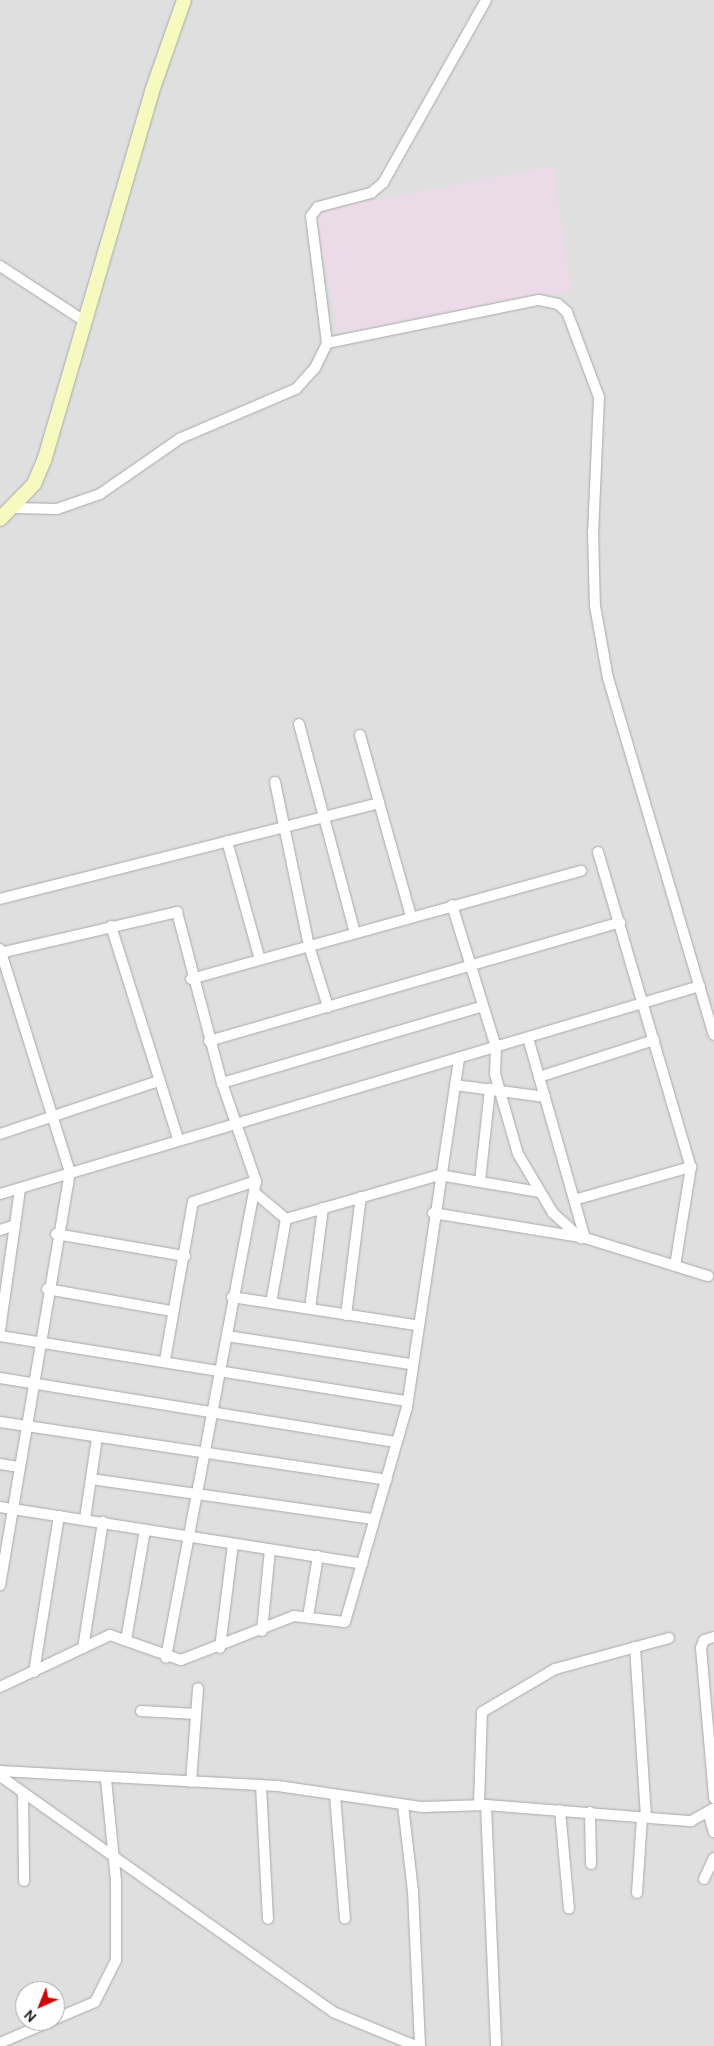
<!DOCTYPE html>
<style>
body{margin:0}
#map{position:relative;width:714px;height:2046px;overflow:hidden;background:#f2efe9;font-family:"DM Sans",sans-serif}
div>[style]{position:absolute}
.residential>*{inset:0;background:#e0dfdf}
.industrial>*{inset:0;background:#ebdbe8}
.roads{filter:drop-shadow(0 0 1px #a9a9a9) drop-shadow(0 0 1px #a9a9a9)}
.street>*{height:10px;margin:-5px;padding:0 5px;transform-origin:5px;border-radius:5px;background:#fff}
.secondary>*{height:14px;margin:-7px;padding:0 7px;transform-origin:7px;border-radius:7px;background:#f7fabf}
span{translate:-50% -50%;white-space:nowrap;text-align:center;line-height:1.15;-webkit-text-stroke:4px #fff;paint-order:stroke}
.north{position:absolute;left:15px;top:1981px;width:50px;height:50px;box-sizing:border-box;background:#fff;border:1px solid #a7a7a7;border-radius:50%;rotate:224deg;font-size:14px;font-weight:700;line-height:20px;text-align:center;color:#222}
.north::after{content:'';display:block;margin:auto;width:18px;height:22px;background:#d40000;clip-path:polygon(50% 0,100% 100%,50% 72%,0 100%)}
</style>
<div id="map">
<div class="residential">
<i style="clip-path:polygon(evenodd,0 0,714px 0,714px 2046px,0 2046px,0 0,25px 1991px,55px 1991px,55px 2021px,25px 2021px,25px 1991px)"></i>
</div>
<div class="industrial">
<i style="clip-path:polygon(553px 166px,571px 291px,339px 335px,314px 212px)"></i>
</div>
<div class="roads">
<div class="street">
<i style="left:0;top:266px;width:103px;rotate:33.1deg"></i>
<i style="left:327px;top:343px;width:216px;rotate:-11.5deg"></i>
<i style="left:539px;top:300px;width:19px;rotate:12deg"></i>
<i style="left:558px;top:304px;width:12px;rotate:42deg"></i>
<i style="left:567px;top:312px;width:91px;rotate:69.4deg"></i>
<i style="left:599px;top:397px;width:135px;rotate:92.5deg"></i>
<i style="left:593px;top:532px;width:74px;rotate:88.5deg"></i>
<i style="left:595px;top:606px;width:73px;rotate:79.8deg"></i>
<i style="left:608px;top:678px;width:372px;rotate:73.5deg"></i>
<i style="left:15px;top:508px;width:42px;rotate:1.4deg"></i>
<i style="left:57px;top:509px;width:46px;rotate:-19.2deg"></i>
<i style="left:100px;top:494px;width:98px;rotate:-34.7deg"></i>
<i style="left:181px;top:438px;width:125px;rotate:-23.1deg"></i>
<i style="left:296px;top:389px;width:28px;rotate:-48deg"></i>
<i style="left:315px;top:368px;width:28px;rotate:-64deg"></i>
<i style="left:327px;top:343px;width:128px;rotate:-97.2deg"></i>
<i style="left:311px;top:216px;width:11px;rotate:-52deg"></i>
<i style="left:318px;top:207px;width:55px;rotate:-14.8deg"></i>
<i style="left:371px;top:193px;width:16px;rotate:-40deg"></i>
<i style="left:383px;top:183px;width:210px;rotate:-60.6deg"></i>
<i style="left:299px;top:724px;width:216px;rotate:75deg"></i>
<i style="left:360px;top:735px;width:189px;rotate:74.3deg"></i>
<i style="left:275px;top:782px;width:167px;rotate:78.3deg"></i>
<i style="left:309px;top:946px;width:64px;rotate:72.7deg"></i>
<i style="left:227px;top:841px;width:123px;rotate:74.5deg"></i>
<i style="left:598px;top:852px;width:328px;rotate:73.6deg"></i>
<i style="left:691px;top:1167px;width:100px;rotate:99.2deg"></i>
<i style="left:0;top:899px;width:391px;rotate:-14.2deg"></i>
<i style="left:452px;top:905px;width:149px;rotate:72.8deg"></i>
<i style="left:496px;top:1047px;width:27px;rotate:92deg"></i>
<i style="left:495px;top:1074px;width:83px;rotate:74deg"></i>
<i style="left:518px;top:1154px;width:69px;rotate:59.3deg"></i>
<i style="left:553px;top:1213px;width:38px;rotate:42deg"></i>
<i style="left:111px;top:926px;width:223px;rotate:72.5deg"></i>
<i style="left:0;top:949px;width:234px;rotate:72.6deg"></i>
<i style="left:70px;top:1172px;width:419px;rotate:99.6deg"></i>
<i style="left:0;top:953px;width:182px;rotate:-13deg"></i>
<i style="left:177px;top:912px;width:177px;rotate:75.3deg"></i>
<i style="left:222px;top:1083px;width:104px;rotate:70.9deg"></i>
<i style="left:256px;top:1181px;width:485px;rotate:100.7deg"></i>
<i style="left:191px;top:979px;width:405px;rotate:-15.5deg"></i>
<i style="left:528px;top:1038px;width:208px;rotate:74.1deg"></i>
<i style="left:209px;top:1041px;width:428px;rotate:-16.1deg"></i>
<i style="left:539px;top:1077px;width:121px;rotate:-17.8deg"></i>
<i style="left:222px;top:1083px;width:272px;rotate:-16.4deg"></i>
<i style="left:455px;top:1085px;width:91px;rotate:7.6deg"></i>
<i style="left:0;top:1134px;width:167px;rotate:-18.5deg"></i>
<i style="left:480px;top:1181px;width:93px;rotate:-83.8deg"></i>
<i style="left:254px;top:1192px;width:42px;rotate:40.2deg"></i>
<i style="left:286px;top:1219px;width:159px;rotate:-16deg"></i>
<i style="left:439px;top:1175px;width:102px;rotate:9.6deg"></i>
<i style="left:0;top:1194px;width:730px;rotate:-16.55deg"></i>
<i style="left:574px;top:1200px;width:122px;rotate:-15.8deg"></i>
<i style="left:433px;top:1213px;width:154px;rotate:9.3deg"></i>
<i style="left:585px;top:1238px;width:129px;rotate:17.2deg"></i>
<i style="left:0;top:1230px;width:16px;rotate:-18deg"></i>
<i style="left:56px;top:1234px;width:131px;rotate:9.7deg"></i>
<i style="left:47px;top:1289px;width:127px;rotate:10deg"></i>
<i style="left:232px;top:1297px;width:186px;rotate:8.7deg"></i>
<i style="left:271px;top:1303px;width:85px;rotate:-79.9deg"></i>
<i style="left:310px;top:1309px;width:102px;rotate:-82.7deg"></i>
<i style="left:346px;top:1315px;width:119px;rotate:-82.8deg"></i>
<i style="left:0;top:1330px;width:142px;rotate:-81.9deg"></i>
<i style="left:0;top:1336px;width:410px;rotate:9.1deg"></i>
<i style="left:227px;top:1336px;width:185px;rotate:8.7deg"></i>
<i style="left:165px;top:1360px;width:160px;rotate:-80deg"></i>
<i style="left:193px;top:1202px;width:66px;rotate:-18.4deg"></i>
<i style="left:0;top:1378px;width:402px;rotate:9.2deg"></i>
<i style="left:0;top:1422px;width:391px;rotate:8.5deg"></i>
<i style="left:0;top:1464px;width:20px;rotate:9deg"></i>
<i style="left:91px;top:1479px;width:285px;rotate:8.1deg"></i>
<i style="left:0;top:1507px;width:367px;rotate:8.9deg"></i>
<i style="left:85px;top:1519px;width:82px;rotate:-81.6deg"></i>
<i style="left:308px;top:1617px;width:62px;rotate:-80.7deg"></i>
<i style="left:262px;top:1631px;width:82px;rotate:-84.4deg"></i>
<i style="left:714px;top:1637px;width:10px;rotate:163deg"></i>
<i style="left:704px;top:1640px;width:9px;rotate:111deg"></i>
<i style="left:701px;top:1648px;width:151px;rotate:85deg"></i>
<i style="left:126px;top:1640px;width:112px;rotate:-80.2deg"></i>
<i style="left:635px;top:1647px;width:170px;rotate:86.3deg"></i>
<i style="left:83px;top:1648px;width:128px;rotate:-81deg"></i>
<i style="left:220px;top:1648px;width:105px;rotate:-82.9deg"></i>
<i style="left:34px;top:1672px;width:158px;rotate:-80.9deg"></i>
<i style="left:0;top:1687px;width:122px;rotate:-25.3deg"></i>
<i style="left:110px;top:1635px;width:75px;rotate:19.4deg"></i>
<i style="left:181px;top:1660px;width:121px;rotate:-21.3deg"></i>
<i style="left:294px;top:1616px;width:51px;rotate:6.7deg"></i>
<i style="left:345px;top:1622px;width:224px;rotate:-73.9deg"></i>
<i style="left:407px;top:1407px;width:352px;rotate:-81.5deg"></i>
<i style="left:141px;top:1711px;width:55px;rotate:3.1deg"></i>
<i style="left:0;top:1771px;width:278px;rotate:3.1deg"></i>
<i style="left:278px;top:1786px;width:146px;rotate:8.3deg"></i>
<i style="left:422px;top:1807px;width:64px;rotate:-1.8deg"></i>
<i style="left:486px;top:1805px;width:206px;rotate:4.5deg"></i>
<i style="left:691px;top:1821px;width:26px;rotate:-29deg"></i>
<i style="left:0;top:1776px;width:408px;rotate:35.3deg"></i>
<i style="left:333px;top:2012px;width:90px;rotate:22.3deg"></i>
<i style="left:191px;top:1782px;width:94px;rotate:-85.7deg"></i>
<i style="left:261px;top:1786px;width:133px;rotate:87deg"></i>
<i style="left:23px;top:1793px;width:88px;rotate:89.3deg"></i>
<i style="left:335px;top:1795px;width:124px;rotate:85.4deg"></i>
<i style="left:403px;top:1805px;width:87px;rotate:83.4deg"></i>
<i style="left:413px;top:1891px;width:155px;rotate:87.4deg"></i>
<i style="left:479px;top:1805px;width:93px;rotate:-88.2deg"></i>
<i style="left:482px;top:1712px;width:85px;rotate:-30.5deg"></i>
<i style="left:555px;top:1669px;width:118px;rotate:-15.2deg"></i>
<i style="left:486px;top:1805px;width:241px;rotate:87.6deg"></i>
<i style="left:560px;top:1810px;width:99px;rotate:84.8deg"></i>
<i style="left:590px;top:1812px;width:52px;rotate:88.9deg"></i>
<i style="left:709px;top:1815px;width:18px;rotate:74deg"></i>
<i style="left:704px;top:1879px;width:23px;rotate:-65deg"></i>
<i style="left:637px;top:1893px;width:76px;rotate:-86.2deg"></i>
<i style="left:55px;top:2019px;width:43px;rotate:-23deg"></i>
<i style="left:95px;top:2002px;width:47px;rotate:-63.4deg"></i>
<i style="left:116px;top:1960px;width:79px;rotate:-90deg"></i>
<i style="left:116px;top:1881px;width:102px;rotate:-95.6deg"></i>
<i style="left:0;top:2043px;width:56px;rotate:-23.3deg"></i>
</div>
<div class="secondary">
<i style="left:0;top:519px;width:49px;rotate:-45.8deg"></i>
<i style="left:34px;top:484px;width:25px;rotate:-67deg"></i>
<i style="left:44px;top:461px;width:385px;rotate:-73.7deg"></i>
<i style="left:152px;top:91px;width:96px;rotate:-70.6deg"></i>
</div>
</div>
<div class="north">N</div>
</div>
